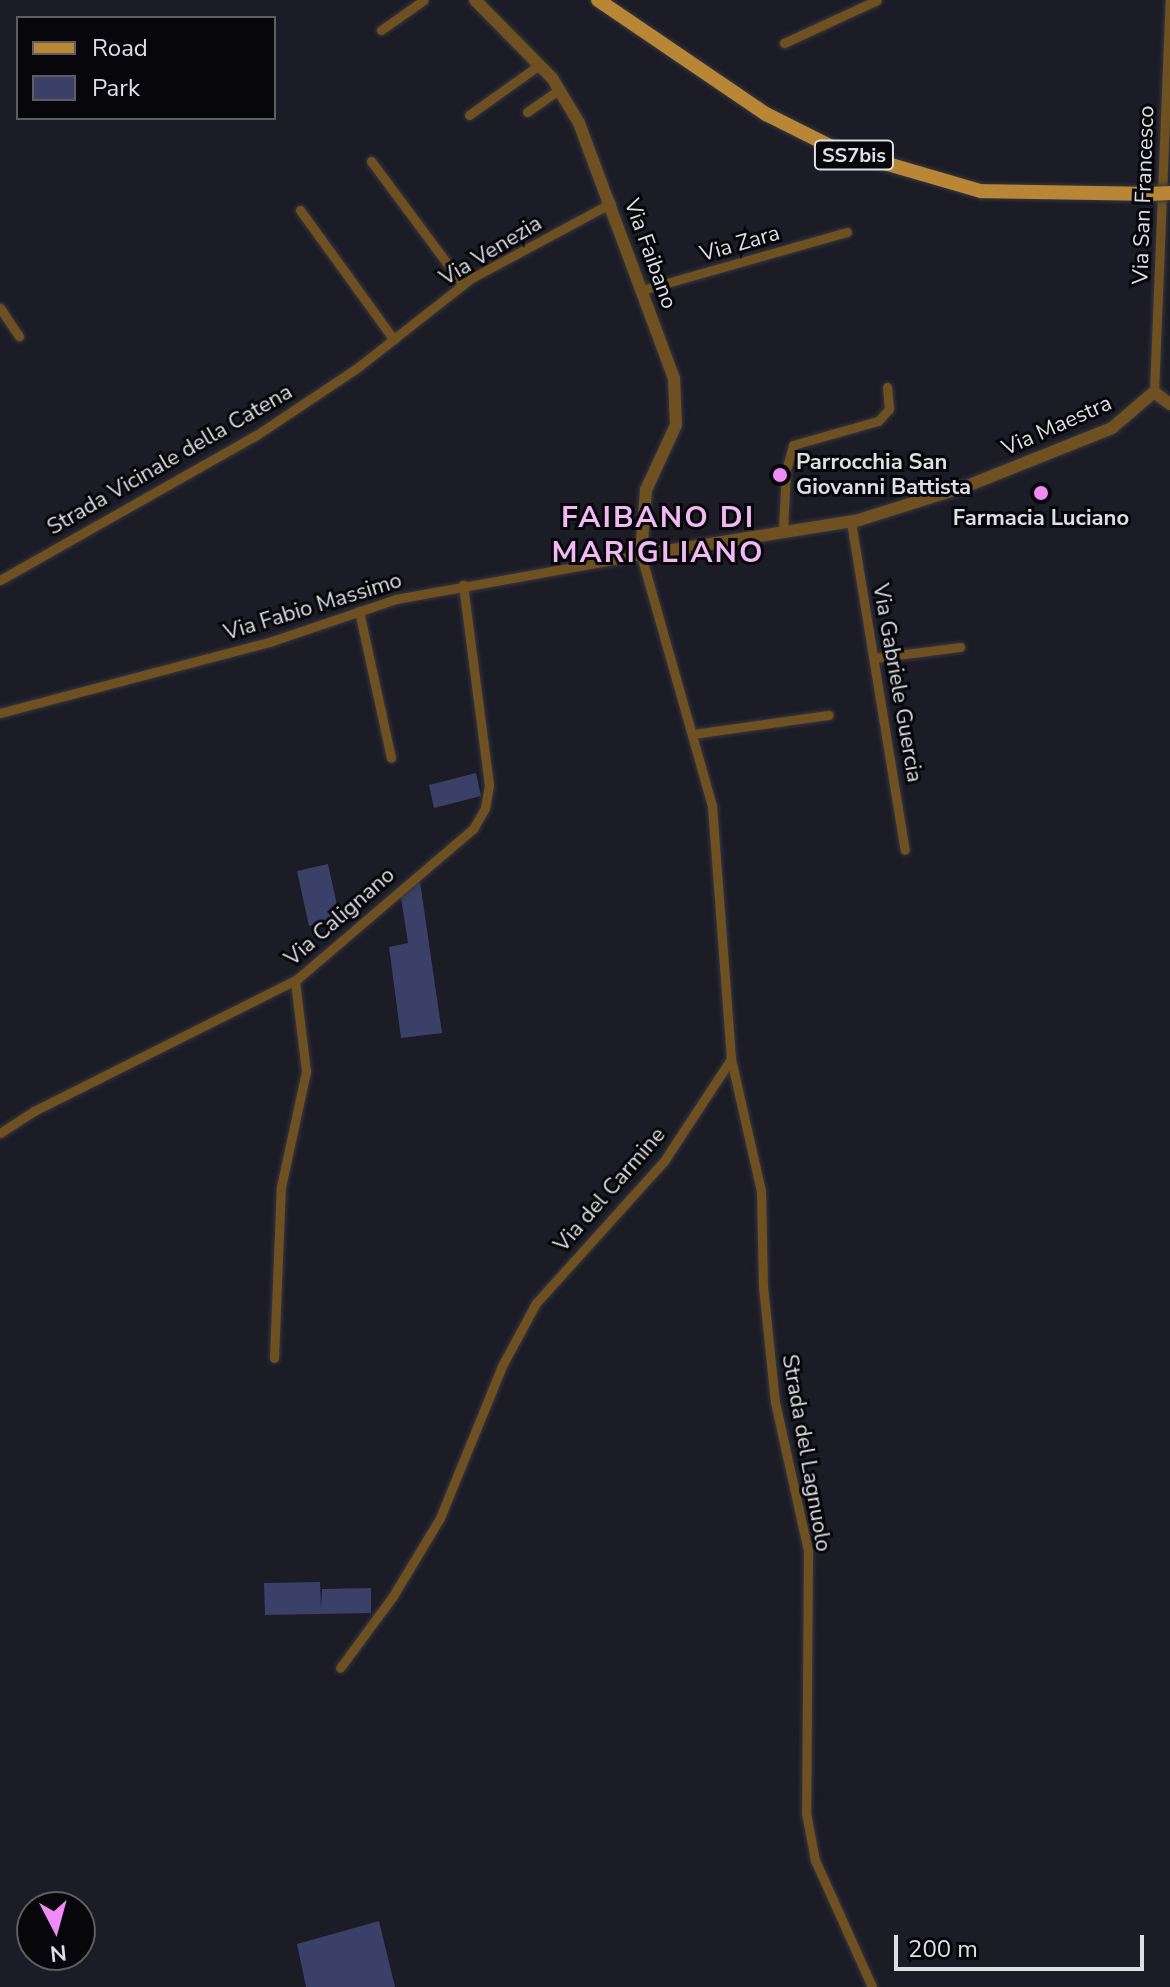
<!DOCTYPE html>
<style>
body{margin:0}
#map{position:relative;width:1170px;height:1987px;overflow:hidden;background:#1b1c25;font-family:"Nunito Sans",sans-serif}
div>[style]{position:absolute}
.green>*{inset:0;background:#3a4068}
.roads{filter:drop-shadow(0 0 2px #363740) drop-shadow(0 0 2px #363740)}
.minor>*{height:9px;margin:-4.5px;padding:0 4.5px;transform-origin:4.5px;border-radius:4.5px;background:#6f5121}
.tertiary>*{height:12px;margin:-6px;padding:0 6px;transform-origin:6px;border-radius:6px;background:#6f5121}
.primary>*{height:14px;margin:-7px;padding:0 7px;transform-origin:7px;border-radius:7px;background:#b98636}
.bridges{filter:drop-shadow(0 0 2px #363740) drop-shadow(0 0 2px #363740)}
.primary-bridge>*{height:14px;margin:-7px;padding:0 7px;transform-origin:7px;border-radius:7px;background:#b98636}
.dots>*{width:22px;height:22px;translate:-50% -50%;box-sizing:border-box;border:4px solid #07070b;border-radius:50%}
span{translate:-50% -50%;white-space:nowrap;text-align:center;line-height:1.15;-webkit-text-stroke:6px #07070b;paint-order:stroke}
.shield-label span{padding:2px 6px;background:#07070b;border:2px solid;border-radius:6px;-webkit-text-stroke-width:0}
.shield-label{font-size:20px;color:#dedfe5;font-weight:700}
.street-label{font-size:22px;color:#dedfe5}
.poi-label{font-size:22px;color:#dedfe5;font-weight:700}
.left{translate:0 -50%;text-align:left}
.district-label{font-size:30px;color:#f1b9f4;font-weight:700;letter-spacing:2px}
.legend{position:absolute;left:16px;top:16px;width:260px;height:104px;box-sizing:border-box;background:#07070b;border:2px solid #5d5d62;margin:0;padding:10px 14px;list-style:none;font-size:24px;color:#dedfe5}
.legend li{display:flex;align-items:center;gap:16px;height:40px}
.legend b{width:40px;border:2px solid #5d5d62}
.north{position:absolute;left:16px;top:1891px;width:80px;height:80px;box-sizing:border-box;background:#07070b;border:2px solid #5d5d62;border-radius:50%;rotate:174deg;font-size:22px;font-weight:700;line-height:32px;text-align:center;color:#dedfe5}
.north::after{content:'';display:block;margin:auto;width:28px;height:36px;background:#f08bf6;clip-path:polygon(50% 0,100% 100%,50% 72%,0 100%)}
.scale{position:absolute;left:894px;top:1935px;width:250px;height:36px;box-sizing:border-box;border:4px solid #dedfe5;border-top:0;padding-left:10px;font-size:24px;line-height:28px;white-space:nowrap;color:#dedfe5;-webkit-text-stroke:6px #07070b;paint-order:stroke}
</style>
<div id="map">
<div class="green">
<i style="clip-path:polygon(476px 773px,481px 796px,434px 808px,429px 785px)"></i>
<i style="clip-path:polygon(328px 864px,340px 919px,309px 926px,297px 871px)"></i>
<i style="clip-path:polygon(419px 875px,442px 1033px,401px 1038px,389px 947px,408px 943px,400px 891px)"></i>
<i style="clip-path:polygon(320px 1582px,321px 1609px,322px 1589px,371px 1588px,371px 1613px,265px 1615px,264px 1583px)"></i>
<i style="clip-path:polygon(379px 1921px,395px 1987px,306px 1987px,297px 1944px)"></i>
</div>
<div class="roads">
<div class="minor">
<i style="left:381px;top:30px;width:52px;rotate:-34.9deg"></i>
<i style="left:784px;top:43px;width:102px;rotate:-24.8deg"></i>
<i style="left:527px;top:112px;width:39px;rotate:-35deg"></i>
<i style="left:469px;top:115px;width:86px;rotate:-35.5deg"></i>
<i style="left:371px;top:161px;width:154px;rotate:53.4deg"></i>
<i style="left:300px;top:210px;width:160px;rotate:54.1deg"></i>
<i style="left:642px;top:290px;width:213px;rotate:-15.8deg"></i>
<i style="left:0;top:308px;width:34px;rotate:56deg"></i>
<i style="left:1154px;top:392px;width:392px;rotate:-87.7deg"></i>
<i style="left:851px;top:522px;width:332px;rotate:80.7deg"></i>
<i style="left:783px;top:530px;width:60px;rotate:-87.1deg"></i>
<i style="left:786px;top:470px;width:26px;rotate:-74deg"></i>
<i style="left:793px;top:445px;width:88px;rotate:-15.8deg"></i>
<i style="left:878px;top:421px;width:16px;rotate:-47deg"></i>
<i style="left:889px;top:409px;width:22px;rotate:-95deg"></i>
<i style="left:0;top:580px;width:293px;rotate:-29.5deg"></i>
<i style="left:255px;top:436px;width:123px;rotate:-33.7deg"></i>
<i style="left:357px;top:368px;width:144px;rotate:-38.2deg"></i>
<i style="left:470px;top:279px;width:160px;rotate:-28.3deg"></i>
<i style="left:359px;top:611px;width:150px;rotate:77.7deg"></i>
<i style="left:875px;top:658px;width:86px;rotate:-7.4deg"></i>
<i style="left:0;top:713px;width:281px;rotate:-14.8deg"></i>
<i style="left:272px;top:641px;width:131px;rotate:-18.7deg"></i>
<i style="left:396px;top:599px;width:249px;rotate:-10.2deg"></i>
<i style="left:641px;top:555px;width:261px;rotate:74.2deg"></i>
<i style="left:712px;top:806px;width:254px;rotate:85.7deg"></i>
<i style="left:731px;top:1059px;width:122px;rotate:123.3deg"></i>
<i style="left:664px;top:1161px;width:191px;rotate:132deg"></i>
<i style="left:536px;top:1303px;width:72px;rotate:118.4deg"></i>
<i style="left:502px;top:1366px;width:164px;rotate:112.2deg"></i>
<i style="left:440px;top:1518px;width:91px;rotate:121.1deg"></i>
<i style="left:393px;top:1596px;width:89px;rotate:126.4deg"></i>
<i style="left:693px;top:734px;width:137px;rotate:-8deg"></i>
<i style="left:731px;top:1059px;width:135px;rotate:77.2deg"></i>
<i style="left:761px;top:1191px;width:95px;rotate:88.8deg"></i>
<i style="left:763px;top:1286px;width:117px;rotate:84.1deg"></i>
<i style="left:775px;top:1402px;width:153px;rotate:77.5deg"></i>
<i style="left:808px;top:1551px;width:262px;rotate:90.4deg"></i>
<i style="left:806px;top:1813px;width:48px;rotate:79.2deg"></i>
<i style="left:815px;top:1860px;width:139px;rotate:65.8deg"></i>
<i style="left:0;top:1133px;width:40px;rotate:-32.9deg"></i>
<i style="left:34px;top:1111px;width:293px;rotate:-26.6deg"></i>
<i style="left:296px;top:980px;width:233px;rotate:-40.5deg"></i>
<i style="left:473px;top:829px;width:24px;rotate:-60deg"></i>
<i style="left:485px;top:808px;width:23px;rotate:-80deg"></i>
<i style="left:489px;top:785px;width:202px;rotate:-97.4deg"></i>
<i style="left:274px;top:1358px;width:171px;rotate:-87.7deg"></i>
<i style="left:281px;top:1187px;width:119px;rotate:-77.8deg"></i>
<i style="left:306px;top:1071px;width:91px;rotate:-97deg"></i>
</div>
<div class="tertiary">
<i style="left:475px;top:0;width:110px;rotate:45.4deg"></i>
<i style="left:552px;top:78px;width:52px;rotate:59deg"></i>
<i style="left:579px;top:123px;width:273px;rotate:69.6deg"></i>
<i style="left:674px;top:379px;width:46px;rotate:87.5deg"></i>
<i style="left:676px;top:425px;width:72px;rotate:114.8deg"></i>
<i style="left:646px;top:490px;width:65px;rotate:94.4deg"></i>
<i style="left:641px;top:555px;width:221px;rotate:-9.1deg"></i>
<i style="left:859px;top:520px;width:113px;rotate:-17.5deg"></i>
<i style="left:967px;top:486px;width:156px;rotate:-21.8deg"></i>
<i style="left:1112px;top:428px;width:55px;rotate:-40.6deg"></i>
<i style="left:1154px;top:392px;width:20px;rotate:37deg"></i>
</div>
<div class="primary">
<i style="left:598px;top:0;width:203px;rotate:34.2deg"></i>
<i style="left:766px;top:114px;width:78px;rotate:26.6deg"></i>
<i style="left:836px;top:149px;width:151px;rotate:16.2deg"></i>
<i style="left:981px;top:191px;width:168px;rotate:1deg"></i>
</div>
</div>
<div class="bridges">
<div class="primary-bridge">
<i style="left:1149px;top:194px;width:21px;rotate:-3deg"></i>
</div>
</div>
<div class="dots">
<i style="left:780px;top:475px;background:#f08bf6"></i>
<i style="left:1041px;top:493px;background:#f08bf6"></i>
</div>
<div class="shield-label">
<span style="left:854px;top:155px">SS7bis</span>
</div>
<div class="street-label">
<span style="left:1144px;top:195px;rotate:-88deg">Via San Francesco</span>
<span style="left:740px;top:244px;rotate:-16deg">Via Zara</span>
<span style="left:491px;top:251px;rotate:-31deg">Via Venezia</span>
<span style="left:650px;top:254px;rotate:70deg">Via Faibano</span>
<span style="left:1057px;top:426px;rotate:-24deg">Via Maestra</span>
<span style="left:170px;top:460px;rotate:-30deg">Strada Vicinale della Catena</span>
<span style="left:313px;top:607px;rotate:-17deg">Via Fabio Massimo</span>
<span style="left:897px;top:683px;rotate:80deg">Via Gabriele Guercia</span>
<span style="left:340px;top:917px;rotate:-41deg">Via Calignano</span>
<span style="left:610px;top:1190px;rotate:-49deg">Via del Carmine</span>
<span style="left:806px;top:1453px;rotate:80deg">Strada del Lagnuolo</span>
</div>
<div class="poi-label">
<span class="left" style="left:796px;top:475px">Parrocchia San<br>Giovanni Battista</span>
<span style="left:1041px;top:519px">Farmacia Luciano</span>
</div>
<div class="district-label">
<span style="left:658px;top:535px">FAIBANO DI<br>MARIGLIANO</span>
</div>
<ul class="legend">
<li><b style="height:10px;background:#b98636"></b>Road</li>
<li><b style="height:22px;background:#3a4068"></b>Park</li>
</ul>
<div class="north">N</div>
<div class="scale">200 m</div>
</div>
